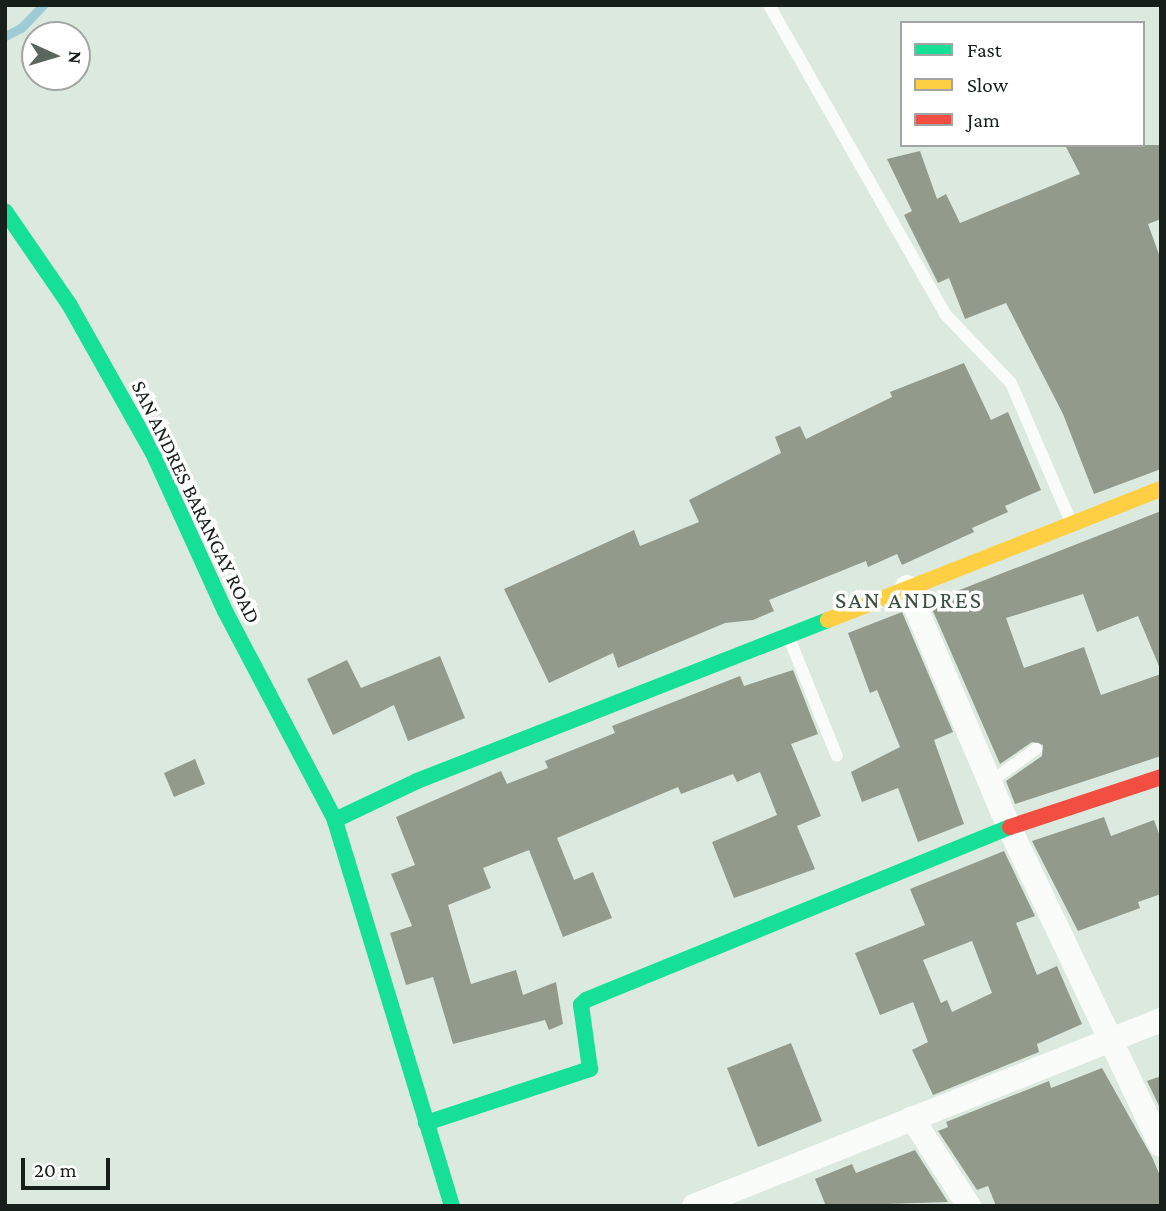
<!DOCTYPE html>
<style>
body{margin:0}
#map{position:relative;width:1166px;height:1211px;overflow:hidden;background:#dce9df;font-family:"Crimson Pro",serif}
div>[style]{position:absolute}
.stream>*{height:9px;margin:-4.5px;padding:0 4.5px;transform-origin:4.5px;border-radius:4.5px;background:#9eccd6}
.building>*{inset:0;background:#929a8c}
.lane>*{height:12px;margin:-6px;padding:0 6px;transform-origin:6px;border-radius:6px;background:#fafcfa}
.street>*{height:24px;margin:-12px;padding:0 12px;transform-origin:12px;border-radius:12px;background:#fafcfa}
.fast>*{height:16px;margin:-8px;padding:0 8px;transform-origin:8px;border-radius:8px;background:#16e098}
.slow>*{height:16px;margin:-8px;padding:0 8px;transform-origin:8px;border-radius:8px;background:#ffcf43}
.jam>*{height:16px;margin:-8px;padding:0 8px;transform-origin:8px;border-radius:8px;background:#f24e42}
span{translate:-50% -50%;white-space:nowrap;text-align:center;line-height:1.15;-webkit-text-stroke:7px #fff;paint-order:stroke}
.street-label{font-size:21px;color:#161f19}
.quarter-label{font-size:24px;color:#3a5040;letter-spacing:2px}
.frame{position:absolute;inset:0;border:7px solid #161f19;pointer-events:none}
.legend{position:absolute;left:900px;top:21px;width:245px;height:126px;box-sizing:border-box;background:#fff;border:2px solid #a2a5a3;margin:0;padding:9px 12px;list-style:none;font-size:21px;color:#161f19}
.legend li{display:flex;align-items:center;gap:14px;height:35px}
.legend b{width:35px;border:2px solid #a2a5a3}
.north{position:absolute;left:21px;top:21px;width:70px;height:70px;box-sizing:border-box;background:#fff;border:2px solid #a2a5a3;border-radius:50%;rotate:94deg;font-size:19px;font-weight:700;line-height:28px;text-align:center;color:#161f19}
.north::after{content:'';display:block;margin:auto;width:24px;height:32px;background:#5b665e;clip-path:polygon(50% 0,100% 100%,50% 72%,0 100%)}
.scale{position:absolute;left:21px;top:1158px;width:89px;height:32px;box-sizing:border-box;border:4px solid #161f19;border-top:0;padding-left:9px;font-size:21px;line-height:24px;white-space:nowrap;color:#161f19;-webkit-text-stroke:5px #fff;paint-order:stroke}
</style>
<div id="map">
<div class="stream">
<i style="left:5px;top:36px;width:18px;rotate:-27deg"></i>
<i style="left:21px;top:28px;width:32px;rotate:-46deg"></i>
</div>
<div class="building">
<i style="clip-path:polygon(1065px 145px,1161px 145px,1161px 219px,1148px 224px,1161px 260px,1161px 469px,1094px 494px,1063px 414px,1006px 303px,965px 319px,949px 278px,938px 283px,904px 215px,912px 211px,887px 159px,920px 151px,937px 199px,946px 194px,960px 223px,1080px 174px)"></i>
<i style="clip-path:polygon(964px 363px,991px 420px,1008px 412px,1041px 490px,1005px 506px,1008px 512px,972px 528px,974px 532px,902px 565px,897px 554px,868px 567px,866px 561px,769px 600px,774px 611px,753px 620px,725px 623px,618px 668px,613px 653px,549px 683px,504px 589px,634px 530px,640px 546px,699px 522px,689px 500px,781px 453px,775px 437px,800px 426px,806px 439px,892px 397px,890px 392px)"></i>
<i style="clip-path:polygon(1161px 511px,1161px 671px,1138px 616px,1097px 632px,1083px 594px,1006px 618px,1024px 668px,1084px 647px,1101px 695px,1161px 674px,1161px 756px,1015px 804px,1006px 781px,1042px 756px,1043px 745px,1032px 742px,1000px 764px,929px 602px)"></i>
<i style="clip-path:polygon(902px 612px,953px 732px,934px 740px,964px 824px,918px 842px,898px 788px,862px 802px,851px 772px,900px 747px,877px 690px,870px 693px,848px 633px)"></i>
<i style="clip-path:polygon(440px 656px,465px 718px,408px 741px,394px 705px,333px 735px,307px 679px,347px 660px,361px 688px)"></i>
<i style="clip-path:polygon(793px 670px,818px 734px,791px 744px,821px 816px,797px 826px,815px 869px,734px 898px,712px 842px,777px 815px,760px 772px,737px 782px,733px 774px,681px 794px,678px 787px,557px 838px,574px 880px,593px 872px,612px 918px,563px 937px,529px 850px,483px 868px,491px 888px,448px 905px,471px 984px,516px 970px,523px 995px,556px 982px,563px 1024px,549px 1030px,545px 1020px,453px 1044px,433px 977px,406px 985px,390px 933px,412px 926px,391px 874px,415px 865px,396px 817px,501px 771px,507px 784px,548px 768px,545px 761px,615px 733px,612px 726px,740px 676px,744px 686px)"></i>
<i style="clip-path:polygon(195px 759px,205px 784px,174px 797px,164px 773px)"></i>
<i style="clip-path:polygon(1104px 817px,1111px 836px,1154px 820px,1161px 839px,1161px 894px,1138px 902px,1140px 908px,1078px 931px,1032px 841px)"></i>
<i style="clip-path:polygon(evenodd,1004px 851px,1035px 916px,1016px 923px,1037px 975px,1057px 966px,1082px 1024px,1037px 1044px,1039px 1052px,933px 1095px,912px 1050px,928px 1042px,913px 1002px,880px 1015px,855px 953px,925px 925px,910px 889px,1004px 851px,972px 941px,992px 993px,952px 1012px,947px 1000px,941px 1003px,923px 960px,972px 941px)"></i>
<i style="clip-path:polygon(791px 1043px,822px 1121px,758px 1147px,727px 1068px)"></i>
<i style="clip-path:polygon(1102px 1068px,1152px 1157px,1161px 1178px,1161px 1206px,996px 1206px,988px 1186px,977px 1190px,938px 1131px,948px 1127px,946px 1122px,1049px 1081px,1051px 1088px)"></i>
<i style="clip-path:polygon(1161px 1076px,1161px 1110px,1147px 1081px)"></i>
<i style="clip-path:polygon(915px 1150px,948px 1202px,826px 1206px,815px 1179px,852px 1164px,856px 1173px)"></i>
</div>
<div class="lane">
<i style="left:769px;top:5px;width:356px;rotate:60.3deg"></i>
<i style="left:945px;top:314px;width:95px;rotate:46.3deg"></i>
<i style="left:1011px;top:383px;width:151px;rotate:66.7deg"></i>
<i style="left:789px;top:638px;width:127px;rotate:67.9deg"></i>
<i style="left:990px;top:782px;width:57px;rotate:-35.7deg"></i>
</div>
<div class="street">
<i style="left:907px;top:587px;width:261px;rotate:67deg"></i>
<i style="left:1009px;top:827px;width:352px;rotate:64.5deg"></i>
<i style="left:912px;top:1118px;width:105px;rotate:57.1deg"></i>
<i style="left:694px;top:1206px;width:503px;rotate:-21.72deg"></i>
</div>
<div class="fast">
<i style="left:5px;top:211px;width:113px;rotate:55.5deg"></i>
<i style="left:69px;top:304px;width:171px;rotate:60.6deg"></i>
<i style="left:153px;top:453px;width:174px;rotate:65.5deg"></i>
<i style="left:225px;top:611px;width:236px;rotate:62.2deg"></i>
<i style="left:426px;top:1123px;width:173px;rotate:-18.2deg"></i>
<i style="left:590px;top:1069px;width:65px;rotate:-98deg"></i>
<i style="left:581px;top:1005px;width:7px;rotate:-45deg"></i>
<i style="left:586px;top:1000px;width:458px;rotate:-22.2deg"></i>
<i style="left:452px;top:1206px;width:403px;rotate:-106.9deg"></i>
<i style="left:335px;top:820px;width:91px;rotate:-25.4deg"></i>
<i style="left:417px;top:781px;width:441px;rotate:-21.4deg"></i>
</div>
<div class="slow">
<i style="left:828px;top:620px;width:358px;rotate:-21.5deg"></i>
</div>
<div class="jam">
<i style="left:1010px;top:827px;width:159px;rotate:-18.3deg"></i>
</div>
<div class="street-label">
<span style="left:196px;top:502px;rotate:64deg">SAN ANDRES BARANGAY ROAD</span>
</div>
<div class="quarter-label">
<span style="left:909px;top:600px">SAN ANDRES</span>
</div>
<div class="frame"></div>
<ul class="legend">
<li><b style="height:9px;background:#16e098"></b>Fast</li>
<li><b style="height:9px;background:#ffcf43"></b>Slow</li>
<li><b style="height:9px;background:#f24e42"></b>Jam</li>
</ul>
<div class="north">N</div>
<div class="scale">20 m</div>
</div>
